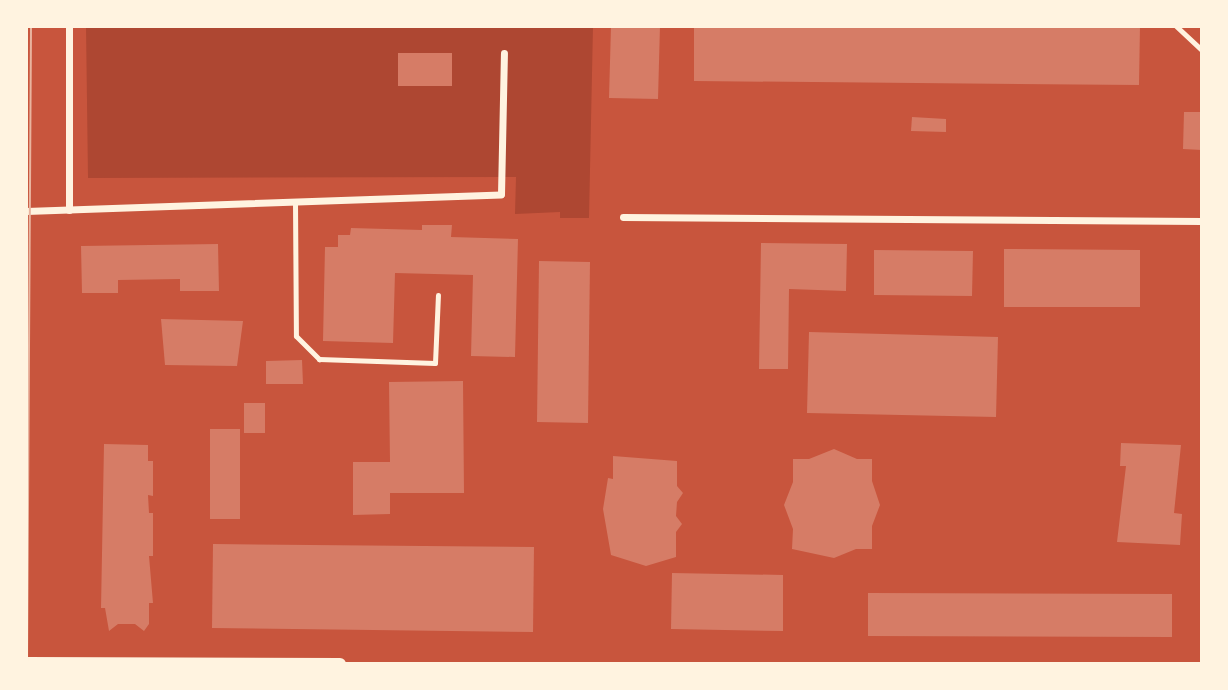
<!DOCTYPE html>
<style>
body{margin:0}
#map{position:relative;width:1228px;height:690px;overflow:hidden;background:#c8553d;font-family:Jost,sans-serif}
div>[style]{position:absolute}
.green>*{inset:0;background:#ae4732}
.building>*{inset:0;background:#d67c66}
.service>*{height:5px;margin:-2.5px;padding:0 2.5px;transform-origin:2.5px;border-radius:2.5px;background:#fff3e0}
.minor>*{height:7px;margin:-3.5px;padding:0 3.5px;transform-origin:3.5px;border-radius:3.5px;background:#fff3e0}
.tertiary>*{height:12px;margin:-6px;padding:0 6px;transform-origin:6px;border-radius:6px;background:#fff3e0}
.tram>*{height:2px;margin:-1px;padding:0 1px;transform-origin:1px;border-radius:1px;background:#e9b49f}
span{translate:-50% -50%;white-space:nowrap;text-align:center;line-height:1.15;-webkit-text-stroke:5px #fff3e0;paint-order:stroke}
.frame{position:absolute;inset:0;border:28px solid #fff3e0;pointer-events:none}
</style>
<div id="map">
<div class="green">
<i style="clip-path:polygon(86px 26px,593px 26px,589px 218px,560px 218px,560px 212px,515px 214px,516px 177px,88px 178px)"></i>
</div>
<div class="building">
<i style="clip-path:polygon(611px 26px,660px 26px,658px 99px,609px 98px)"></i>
<i style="clip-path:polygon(694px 26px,1140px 26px,1139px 85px,694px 81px)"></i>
<i style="clip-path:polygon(398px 53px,452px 53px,452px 86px,398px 86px)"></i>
<i style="clip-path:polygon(1184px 112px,1202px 112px,1202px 150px,1183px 149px)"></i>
<i style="clip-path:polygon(912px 117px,946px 119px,946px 132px,911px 131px)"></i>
<i style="clip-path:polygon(422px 225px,452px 225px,451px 237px,518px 239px,515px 357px,471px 356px,473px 275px,395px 273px,393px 343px,323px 341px,325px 247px,338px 247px,338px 235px,350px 235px,351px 228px,422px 230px)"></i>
<i style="clip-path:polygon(761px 243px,847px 244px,846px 291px,789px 289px,788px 369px,759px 369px)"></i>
<i style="clip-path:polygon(218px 244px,219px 291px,180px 291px,180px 279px,118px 280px,118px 293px,82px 293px,81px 246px)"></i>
<i style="clip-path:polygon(1004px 249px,1140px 250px,1140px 307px,1004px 307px)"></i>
<i style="clip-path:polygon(874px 250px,973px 251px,972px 296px,874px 295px)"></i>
<i style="clip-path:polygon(539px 261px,590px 262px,588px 423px,537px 422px)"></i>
<i style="clip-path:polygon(161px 319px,243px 321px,237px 366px,165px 365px)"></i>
<i style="clip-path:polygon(809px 332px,998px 337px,996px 417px,807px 413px)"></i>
<i style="clip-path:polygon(302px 360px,303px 384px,266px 384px,266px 361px)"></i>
<i style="clip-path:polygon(463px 381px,464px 493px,390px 493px,390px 514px,353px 515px,353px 462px,390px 462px,389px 382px)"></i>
<i style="clip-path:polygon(244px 403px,265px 403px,265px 433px,244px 433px)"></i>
<i style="clip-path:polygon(210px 429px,240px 429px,240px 519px,210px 519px)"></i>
<i style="clip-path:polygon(1121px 443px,1181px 445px,1174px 513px,1182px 514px,1180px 545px,1117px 542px,1126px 466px,1120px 466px)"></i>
<i style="clip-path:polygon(104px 444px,148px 445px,148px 461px,153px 461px,153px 496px,148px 495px,149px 513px,153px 513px,153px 556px,149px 556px,153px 603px,149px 603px,149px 624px,144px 631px,135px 624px,118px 624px,109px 631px,105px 608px,101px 608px)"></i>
<i style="clip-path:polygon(834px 449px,857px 459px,872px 459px,872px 481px,880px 505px,872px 526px,872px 549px,856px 549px,834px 558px,792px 549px,793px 529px,784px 505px,793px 482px,793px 459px,809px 459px)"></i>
<i style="clip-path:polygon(613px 456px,677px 461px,677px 486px,683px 493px,677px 502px,676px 516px,682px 524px,676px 532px,676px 557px,646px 566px,611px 555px,603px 509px,608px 478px,613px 479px)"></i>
<i style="clip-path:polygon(213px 544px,534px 547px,533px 632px,212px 628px)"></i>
<i style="clip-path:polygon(672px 573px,783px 575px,783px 631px,671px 629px)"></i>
<i style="clip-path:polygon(868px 593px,1172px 594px,1172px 637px,868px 636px)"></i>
</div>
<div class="service">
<i style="left:1176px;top:26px;width:35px;rotate:43deg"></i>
<i style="left:295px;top:202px;width:134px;rotate:89.6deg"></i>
<i style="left:296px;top:336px;width:33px;rotate:45deg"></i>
<i style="left:319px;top:359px;width:116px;rotate:2deg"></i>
<i style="left:435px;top:363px;width:68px;rotate:-87.5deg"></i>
</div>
<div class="minor">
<i style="left:69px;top:26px;width:184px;rotate:90deg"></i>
<i style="left:26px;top:211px;width:475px;rotate:-2deg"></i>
<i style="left:501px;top:194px;width:141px;rotate:-88.8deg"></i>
<i style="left:623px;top:217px;width:579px;rotate:0.4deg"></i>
</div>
<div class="tertiary">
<i style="left:26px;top:663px;width:314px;rotate:0.2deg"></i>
</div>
<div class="tram">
<i style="left:27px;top:664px;width:638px;rotate:-89.64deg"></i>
</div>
<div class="frame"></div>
</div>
